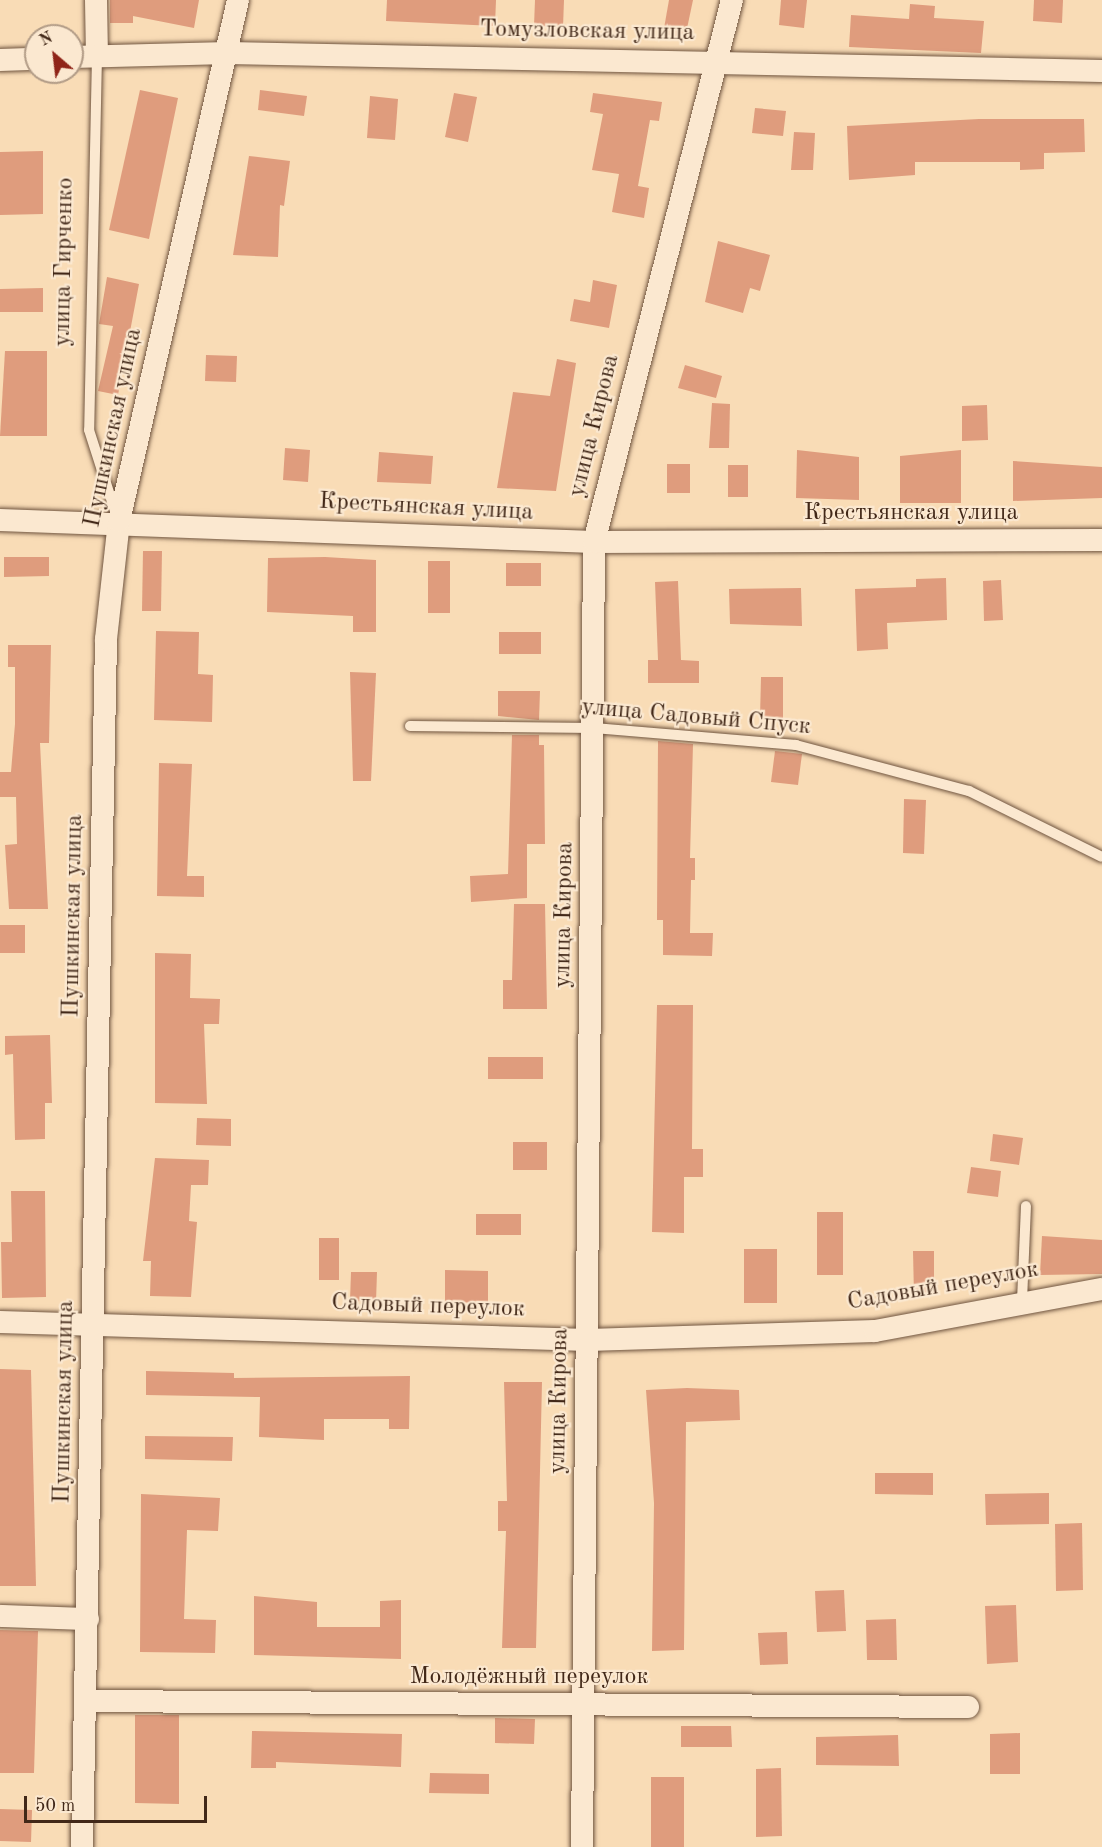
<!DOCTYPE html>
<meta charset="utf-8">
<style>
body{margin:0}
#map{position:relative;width:1102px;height:1847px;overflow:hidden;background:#f9dcb6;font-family:"Old Standard TT",serif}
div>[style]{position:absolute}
.building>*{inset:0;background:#df9c7d}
.roads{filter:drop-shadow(0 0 2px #705540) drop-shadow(0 0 2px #705540)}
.service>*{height:10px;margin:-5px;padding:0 5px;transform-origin:5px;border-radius:5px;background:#fbe8d0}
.minor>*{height:22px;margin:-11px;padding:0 11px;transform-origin:11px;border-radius:11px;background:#fbe8d0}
span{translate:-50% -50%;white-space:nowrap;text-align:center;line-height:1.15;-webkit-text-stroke:4.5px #fbe8d0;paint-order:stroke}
.street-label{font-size:24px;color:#422818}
.north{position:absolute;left:24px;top:24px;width:60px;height:60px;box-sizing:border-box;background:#fbe8d0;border:2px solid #b19b86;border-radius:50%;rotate:332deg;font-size:16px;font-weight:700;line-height:24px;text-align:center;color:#422818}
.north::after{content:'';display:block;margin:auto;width:21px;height:27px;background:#8f2418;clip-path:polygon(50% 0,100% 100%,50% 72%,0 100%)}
.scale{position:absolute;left:24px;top:1796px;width:183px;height:27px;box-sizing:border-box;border:3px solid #422818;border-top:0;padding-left:8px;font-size:18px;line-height:21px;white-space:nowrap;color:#422818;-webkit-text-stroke:4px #fbe8d0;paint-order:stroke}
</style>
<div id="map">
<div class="building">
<i style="clip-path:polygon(110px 0,199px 0,194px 28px,133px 16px,133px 23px,110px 23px)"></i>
<i style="clip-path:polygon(387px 0,496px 0,495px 26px,386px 21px)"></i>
<i style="clip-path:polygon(535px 0,564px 0,563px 27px,534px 26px)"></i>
<i style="clip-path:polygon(669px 0,693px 0,685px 38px,663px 34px)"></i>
<i style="clip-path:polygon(781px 0,807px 0,804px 28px,779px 25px)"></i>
<i style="clip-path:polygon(1034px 0,1063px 0,1062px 23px,1033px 21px)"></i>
<i style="clip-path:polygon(910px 4px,935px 6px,934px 18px,984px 21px,981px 53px,849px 47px,851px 15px,909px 19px)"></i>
<i style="clip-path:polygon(140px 90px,178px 98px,149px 239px,109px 230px)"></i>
<i style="clip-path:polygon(260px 90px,307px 96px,304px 116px,258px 110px)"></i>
<i style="clip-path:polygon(454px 93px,477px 97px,468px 142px,445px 137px)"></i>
<i style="clip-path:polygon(593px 93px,662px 102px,659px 121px,650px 120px,638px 186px,649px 188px,644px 218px,612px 212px,619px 174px,592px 170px,603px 114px,590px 112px)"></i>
<i style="clip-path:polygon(370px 96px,398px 99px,395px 140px,367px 138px)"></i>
<i style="clip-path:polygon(755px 108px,786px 111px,783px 136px,752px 133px)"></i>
<i style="clip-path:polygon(979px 119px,1084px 119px,1085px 152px,1044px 153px,1044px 169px,1020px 170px,1020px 162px,915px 162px,915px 175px,849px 180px,847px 126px)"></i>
<i style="clip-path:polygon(794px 132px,815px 133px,813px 170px,791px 170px)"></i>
<i style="clip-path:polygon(43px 151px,43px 214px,0 215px,0 152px)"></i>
<i style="clip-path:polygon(249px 156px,290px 161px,284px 206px,280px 205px,278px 257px,233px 255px)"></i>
<i style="clip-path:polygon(718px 241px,770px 255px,760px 291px,750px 288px,743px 313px,705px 302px)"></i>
<i style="clip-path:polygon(107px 277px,139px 284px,118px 395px,98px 391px,113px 326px,99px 324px)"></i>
<i style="clip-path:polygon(593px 280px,617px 285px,609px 328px,570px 321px,574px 299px,590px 302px)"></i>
<i style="clip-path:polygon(43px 288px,43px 312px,0 312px,0 289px)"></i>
<i style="clip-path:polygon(5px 351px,47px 351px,47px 436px,0 436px)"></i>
<i style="clip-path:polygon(206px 355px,237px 356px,236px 382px,205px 381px)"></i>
<i style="clip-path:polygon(557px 359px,576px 363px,556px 491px,497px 488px,513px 392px,550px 396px)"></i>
<i style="clip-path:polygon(685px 365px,722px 376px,716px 398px,678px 388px)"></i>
<i style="clip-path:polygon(712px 403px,730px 404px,729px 448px,709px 448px)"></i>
<i style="clip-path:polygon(987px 405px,988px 440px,962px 441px,962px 406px)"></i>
<i style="clip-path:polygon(285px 448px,310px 450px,308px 482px,283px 480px)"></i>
<i style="clip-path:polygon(797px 450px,859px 457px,859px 500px,796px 498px)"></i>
<i style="clip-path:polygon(961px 450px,961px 503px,900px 503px,900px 456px)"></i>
<i style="clip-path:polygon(379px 452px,433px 456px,431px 484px,377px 482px)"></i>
<i style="clip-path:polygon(1013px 461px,1102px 467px,1102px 498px,1013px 501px)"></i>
<i style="clip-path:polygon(667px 464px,690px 464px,690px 493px,667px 493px)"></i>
<i style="clip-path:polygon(728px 465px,748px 465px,748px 497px,728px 497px)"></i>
<i style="clip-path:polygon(143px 551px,162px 551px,161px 611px,142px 611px)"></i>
<i style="clip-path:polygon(4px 557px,49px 557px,49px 576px,4px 577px)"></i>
<i style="clip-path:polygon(325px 557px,376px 560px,376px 632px,353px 632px,353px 616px,267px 612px,268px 558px)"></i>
<i style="clip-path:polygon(428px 561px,450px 561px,450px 613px,428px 613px)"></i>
<i style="clip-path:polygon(506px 563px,541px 563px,541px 586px,506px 586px)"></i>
<i style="clip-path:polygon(946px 578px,947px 620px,887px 623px,888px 649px,857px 651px,855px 589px,916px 587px,916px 579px)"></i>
<i style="clip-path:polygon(1001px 580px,1003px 620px,984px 621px,983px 581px)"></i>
<i style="clip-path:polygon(678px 581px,681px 660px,699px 661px,699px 683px,648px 683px,648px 660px,658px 660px,655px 582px)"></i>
<i style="clip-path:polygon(801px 588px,802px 626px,730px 624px,729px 589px)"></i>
<i style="clip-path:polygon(156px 631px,199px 632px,198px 674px,213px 675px,212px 722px,154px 720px)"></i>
<i style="clip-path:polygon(499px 632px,541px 632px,541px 654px,499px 654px)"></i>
<i style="clip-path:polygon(8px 645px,51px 645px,49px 743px,40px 743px,48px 909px,9px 909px,5px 845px,17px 844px,16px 797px,0 797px,0 772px,11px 772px,15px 724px,15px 667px,8px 667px)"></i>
<i style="clip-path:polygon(350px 672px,376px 673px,371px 781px,353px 781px)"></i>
<i style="clip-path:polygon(761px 677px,783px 677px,783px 718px,760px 718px)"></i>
<i style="clip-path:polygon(498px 691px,540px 691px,539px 720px,498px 716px)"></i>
<i style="clip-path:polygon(512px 735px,539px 735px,539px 745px,544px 745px,545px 844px,527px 844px,527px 898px,471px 902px,470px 876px,508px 874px)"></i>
<i style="clip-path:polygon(658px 741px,693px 744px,690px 858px,695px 858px,695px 880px,691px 880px,690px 933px,713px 933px,712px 956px,663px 955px,663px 920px,657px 920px)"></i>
<i style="clip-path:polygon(775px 751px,802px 754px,798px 785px,771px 782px)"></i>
<i style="clip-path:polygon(159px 763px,192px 764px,187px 876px,204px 876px,204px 897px,157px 896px)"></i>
<i style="clip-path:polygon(904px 799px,926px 800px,924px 854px,903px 853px)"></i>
<i style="clip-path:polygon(514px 904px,545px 904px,547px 1009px,503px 1009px,503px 980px,512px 980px)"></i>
<i style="clip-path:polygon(0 925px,25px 925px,25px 953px,0 953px)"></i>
<i style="clip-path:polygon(155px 953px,191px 954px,190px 998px,220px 999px,219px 1024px,204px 1024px,207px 1104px,155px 1103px)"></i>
<i style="clip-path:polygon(657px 1005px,693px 1005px,692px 1149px,703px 1149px,703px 1177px,684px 1177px,684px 1233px,652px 1232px)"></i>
<i style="clip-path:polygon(50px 1035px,52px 1103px,45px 1103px,45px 1139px,15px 1140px,13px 1054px,5px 1055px,5px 1036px)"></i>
<i style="clip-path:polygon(488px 1057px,543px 1057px,543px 1079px,488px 1079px)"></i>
<i style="clip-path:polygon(197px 1118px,231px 1119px,231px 1146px,196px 1145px)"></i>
<i style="clip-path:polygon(993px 1134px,1023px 1138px,1019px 1165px,990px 1161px)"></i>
<i style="clip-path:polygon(513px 1142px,547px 1142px,547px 1170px,513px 1170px)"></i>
<i style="clip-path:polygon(155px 1158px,209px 1160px,208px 1185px,191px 1185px,189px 1221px,197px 1222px,191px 1297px,150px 1296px,151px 1261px,143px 1261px)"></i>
<i style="clip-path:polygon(971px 1167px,1001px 1171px,998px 1197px,967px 1193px)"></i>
<i style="clip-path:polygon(11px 1191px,45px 1191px,46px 1297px,2px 1298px,1px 1242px,12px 1242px)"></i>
<i style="clip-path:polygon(817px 1212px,843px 1212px,843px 1275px,817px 1275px)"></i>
<i style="clip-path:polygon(476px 1214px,521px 1214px,521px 1235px,476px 1235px)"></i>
<i style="clip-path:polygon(1042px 1236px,1102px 1240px,1102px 1274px,1040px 1275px)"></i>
<i style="clip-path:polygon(319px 1238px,339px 1238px,339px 1280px,319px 1280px)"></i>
<i style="clip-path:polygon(744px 1249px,777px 1249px,777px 1303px,744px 1303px)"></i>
<i style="clip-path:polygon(913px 1251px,934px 1251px,934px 1294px,914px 1295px)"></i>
<i style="clip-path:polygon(445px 1270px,488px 1271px,488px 1303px,445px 1302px)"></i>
<i style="clip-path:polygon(351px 1272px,377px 1272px,376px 1302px,350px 1301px)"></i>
<i style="clip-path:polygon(0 1369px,31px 1370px,36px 1586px,0 1586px)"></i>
<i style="clip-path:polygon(146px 1371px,234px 1373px,234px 1378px,410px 1376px,409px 1429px,389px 1429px,389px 1419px,324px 1419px,324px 1440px,259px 1437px,260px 1397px,146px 1395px)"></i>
<i style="clip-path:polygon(504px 1382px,542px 1382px,536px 1648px,502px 1648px,506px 1531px,498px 1531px,498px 1501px,507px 1501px)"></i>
<i style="clip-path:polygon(687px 1388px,739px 1390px,740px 1420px,686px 1422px,684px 1650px,652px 1651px,654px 1503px,646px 1390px)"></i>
<i style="clip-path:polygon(145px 1436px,233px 1437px,232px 1461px,145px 1459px)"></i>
<i style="clip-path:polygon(875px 1473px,933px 1473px,933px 1495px,875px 1494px)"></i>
<i style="clip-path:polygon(1049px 1493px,1049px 1524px,986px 1525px,985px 1494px)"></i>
<i style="clip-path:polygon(141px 1494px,220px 1498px,218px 1531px,187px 1530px,184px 1619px,216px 1620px,215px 1653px,140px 1652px)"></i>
<i style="clip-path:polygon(1082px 1523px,1083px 1590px,1056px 1591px,1055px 1524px)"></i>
<i style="clip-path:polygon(844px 1590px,846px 1631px,817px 1632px,815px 1591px)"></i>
<i style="clip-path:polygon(254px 1596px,317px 1602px,317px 1627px,380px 1627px,380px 1601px,401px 1600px,401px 1659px,254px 1655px)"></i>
<i style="clip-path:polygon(1016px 1605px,1018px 1662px,987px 1664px,985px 1606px)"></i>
<i style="clip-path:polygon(896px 1619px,897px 1660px,867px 1660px,866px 1620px)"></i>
<i style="clip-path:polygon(0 1630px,38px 1631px,34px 1773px,0 1773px)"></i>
<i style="clip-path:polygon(787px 1632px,788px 1664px,760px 1665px,758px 1633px)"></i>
<i style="clip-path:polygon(135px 1715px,179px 1715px,179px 1804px,135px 1803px)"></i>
<i style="clip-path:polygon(495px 1718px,535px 1719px,534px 1744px,495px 1743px)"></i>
<i style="clip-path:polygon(681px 1726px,731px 1726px,732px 1747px,681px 1747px)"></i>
<i style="clip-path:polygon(252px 1731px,402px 1734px,401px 1767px,276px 1762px,276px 1768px,251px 1768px)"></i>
<i style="clip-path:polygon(1020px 1733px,1020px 1774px,990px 1774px,990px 1734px)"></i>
<i style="clip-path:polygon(898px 1735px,899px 1766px,816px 1765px,816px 1737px)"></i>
<i style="clip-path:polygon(781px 1768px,782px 1836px,756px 1837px,756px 1769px)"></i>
<i style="clip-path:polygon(430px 1773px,489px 1774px,489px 1794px,429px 1793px)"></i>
<i style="clip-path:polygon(651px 1777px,684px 1777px,684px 1847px,651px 1847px)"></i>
<i style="clip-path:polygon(0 1809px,32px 1810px,31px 1842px,0 1841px)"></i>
</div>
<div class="roads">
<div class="service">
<i style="left:97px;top:56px;width:374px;rotate:91.2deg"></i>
<i style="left:89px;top:430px;width:88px;rotate:72.2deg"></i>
<i style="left:410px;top:726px;width:184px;rotate:0.6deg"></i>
<i style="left:594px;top:728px;width:203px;rotate:4.8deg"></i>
<i style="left:796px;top:745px;width:179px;rotate:14.9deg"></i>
<i style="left:969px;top:791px;width:148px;rotate:26.4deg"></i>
<i style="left:1022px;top:1301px;width:95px;rotate:-87.6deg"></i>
</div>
<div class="minor">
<i style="left:96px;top:0;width:56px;rotate:89deg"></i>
<i style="left:72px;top:57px;width:156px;rotate:-1.5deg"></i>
<i style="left:228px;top:53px;width:874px;rotate:1.18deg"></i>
<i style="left:0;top:60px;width:36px;rotate:-2deg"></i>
<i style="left:0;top:520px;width:594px;rotate:2.12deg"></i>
<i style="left:594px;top:542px;width:508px;rotate:-0.23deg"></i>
<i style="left:0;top:1322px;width:588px;rotate:1.75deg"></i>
<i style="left:588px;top:1340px;width:287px;rotate:-1.8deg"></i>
<i style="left:875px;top:1331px;width:231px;rotate:-10.5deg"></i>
<i style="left:0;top:1616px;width:88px;rotate:2deg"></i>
<i style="left:89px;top:1701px;width:879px;rotate:0.39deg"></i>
<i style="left:82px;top:1847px;width:1208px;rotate:-88.86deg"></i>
<i style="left:106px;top:639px;width:119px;rotate:-83.7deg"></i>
<i style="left:119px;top:521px;width:534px;rotate:-77.13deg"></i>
<i style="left:582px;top:1847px;width:1305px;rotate:-89.47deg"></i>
<i style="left:594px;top:542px;width:559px;rotate:-75.72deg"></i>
</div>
</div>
<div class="street-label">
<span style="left:587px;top:32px;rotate:1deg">Томузловская улица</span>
<span style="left:65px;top:262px;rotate:-89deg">улица Гирченко</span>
<span style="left:595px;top:426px;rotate:-76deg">улица Кирова</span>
<span style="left:114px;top:428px;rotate:-78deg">Пушкинская улица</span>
<span style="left:426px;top:508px;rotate:3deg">Крестьянская улица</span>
<span style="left:911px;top:514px">Крестьянская улица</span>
<span style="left:696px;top:718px;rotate:5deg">улица Садовый Спуск</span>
<span style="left:565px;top:915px;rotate:-89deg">улица Кирова</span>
<span style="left:74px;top:916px;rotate:-89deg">Пушкинская улица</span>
<span style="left:943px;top:1287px;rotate:-10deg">Садовый переулок</span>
<span style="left:428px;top:1307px;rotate:2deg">Садовый переулок</span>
<span style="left:560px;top:1401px;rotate:-89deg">улица Кирова</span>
<span style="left:65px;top:1402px;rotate:-89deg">Пушкинская улица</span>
<span style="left:529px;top:1678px">Молодёжный переулок</span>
</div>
<div class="north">N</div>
<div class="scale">50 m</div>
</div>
